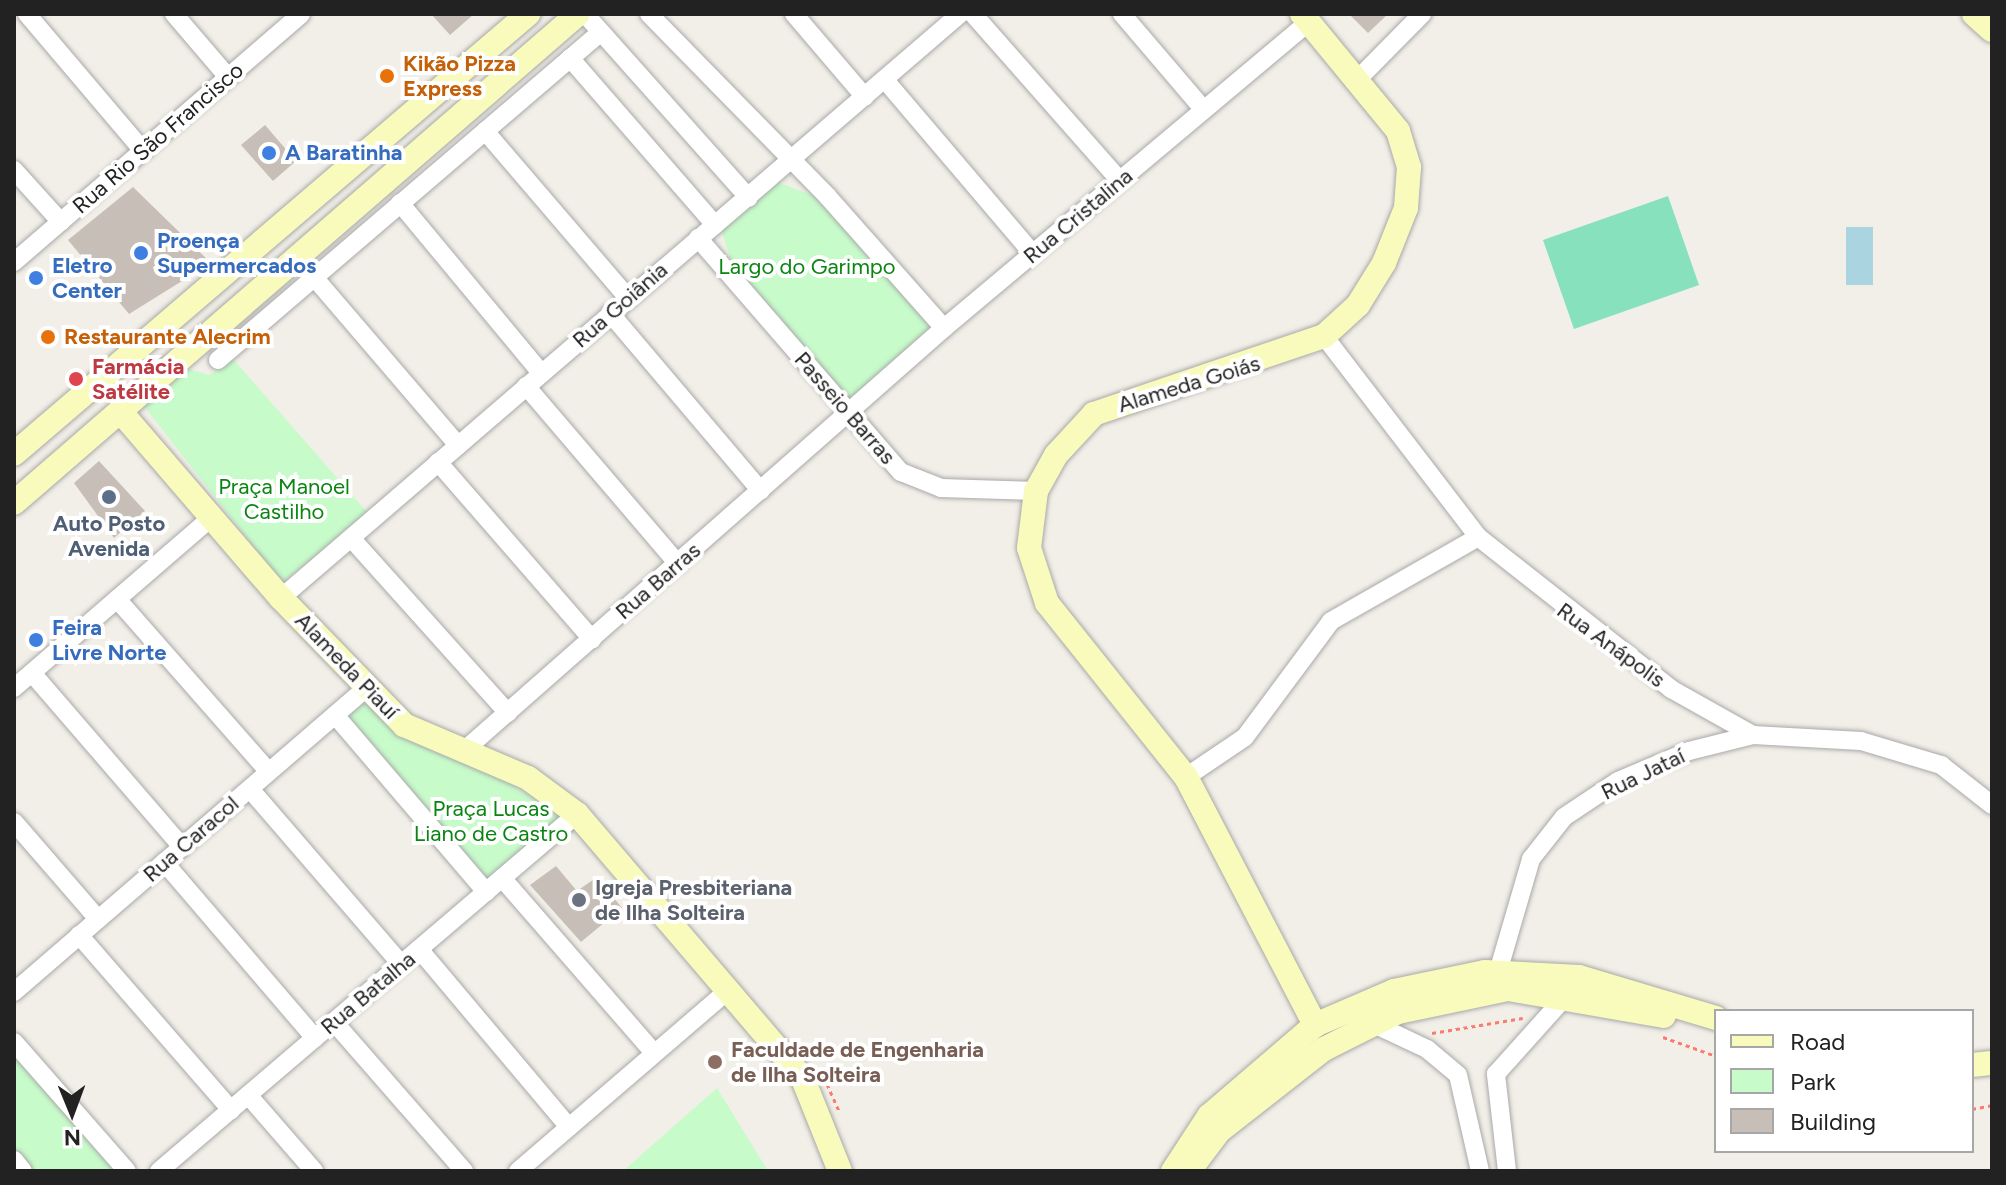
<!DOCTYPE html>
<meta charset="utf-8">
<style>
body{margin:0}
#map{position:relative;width:2006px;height:1185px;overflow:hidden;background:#f2efe8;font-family:Figtree,sans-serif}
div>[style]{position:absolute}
.park>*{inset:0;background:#c7fbca}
.pitch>*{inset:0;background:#86e1bc}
.water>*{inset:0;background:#a9d4e0}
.building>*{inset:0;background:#c7beb7}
.path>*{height:3px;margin-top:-1.5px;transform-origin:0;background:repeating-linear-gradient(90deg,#fc7b6f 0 4px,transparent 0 8px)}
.roads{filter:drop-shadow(0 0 2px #a9a9a9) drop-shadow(0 0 2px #a9a9a9)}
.street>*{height:18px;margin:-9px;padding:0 9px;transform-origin:9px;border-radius:9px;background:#fff}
.secondary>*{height:24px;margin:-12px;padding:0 12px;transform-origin:12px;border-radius:12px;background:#f9fbbd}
.dots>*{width:22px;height:22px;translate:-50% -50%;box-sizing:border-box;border:4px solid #fff;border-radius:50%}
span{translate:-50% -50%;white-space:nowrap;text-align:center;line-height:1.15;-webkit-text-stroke:8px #fff;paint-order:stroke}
.food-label{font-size:22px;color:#c56008;font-weight:700}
.left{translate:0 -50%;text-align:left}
.street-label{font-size:22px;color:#222}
.shop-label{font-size:22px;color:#366cbe;font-weight:700}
.park-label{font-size:22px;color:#0a8512}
.health-label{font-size:22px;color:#be3a42;font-weight:700}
.service-label{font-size:22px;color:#4e5e75;font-weight:700}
.worship-label{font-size:22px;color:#5b616d;font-weight:700}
.education-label{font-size:22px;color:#785e54;font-weight:700}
.frame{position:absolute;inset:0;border:16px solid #222;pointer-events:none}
.legend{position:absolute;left:1714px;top:1009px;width:260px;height:144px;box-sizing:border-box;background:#fff;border:2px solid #a7a7a7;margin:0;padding:10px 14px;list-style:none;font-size:24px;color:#222}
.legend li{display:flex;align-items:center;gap:16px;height:40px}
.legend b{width:40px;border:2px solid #a7a7a7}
.north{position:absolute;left:32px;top:1073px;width:80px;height:80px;-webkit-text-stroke:6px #fff;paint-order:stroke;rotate:179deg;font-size:22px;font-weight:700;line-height:32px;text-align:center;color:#222}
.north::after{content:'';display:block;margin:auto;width:28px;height:36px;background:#222;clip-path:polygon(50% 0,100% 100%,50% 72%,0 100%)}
</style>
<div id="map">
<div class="park">
<i style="clip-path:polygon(777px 182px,826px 200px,936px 329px,849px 402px,734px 271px,721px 229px)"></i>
<i style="clip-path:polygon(233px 359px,368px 513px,282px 583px,143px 405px,185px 368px,209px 375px)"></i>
<i style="clip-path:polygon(364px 700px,401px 737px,484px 768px,563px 816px,486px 880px,344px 718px)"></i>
<i style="clip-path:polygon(14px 1050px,120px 1171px,31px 1171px,14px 1151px)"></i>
<i style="clip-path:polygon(717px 1088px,768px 1171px,623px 1171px)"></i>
</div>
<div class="pitch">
<i style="clip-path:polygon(1668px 196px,1699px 285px,1574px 329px,1543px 240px)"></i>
</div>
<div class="water">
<i style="clip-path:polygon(1846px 227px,1873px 227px,1873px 285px,1846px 285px)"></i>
</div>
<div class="building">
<i style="clip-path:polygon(431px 14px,474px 14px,450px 35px)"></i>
<i style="clip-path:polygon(1349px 14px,1388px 14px,1368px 33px)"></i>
<i style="clip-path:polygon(265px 125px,296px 161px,273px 181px,241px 145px)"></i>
<i style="clip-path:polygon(133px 187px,211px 263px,129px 314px,68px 240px)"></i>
<i style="clip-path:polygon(99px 461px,145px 511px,114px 538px,74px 483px)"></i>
<i style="clip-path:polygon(556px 866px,577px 891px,597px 877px,622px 908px,581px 942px,530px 885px)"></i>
</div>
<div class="path">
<i style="left:1432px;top:1033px;width:92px;rotate:-9.4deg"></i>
<i style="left:1663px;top:1037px;width:56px;rotate:19.7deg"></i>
<i style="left:827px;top:1084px;width:32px;rotate:66deg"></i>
<i style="left:1972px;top:1109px;width:20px;rotate:-11deg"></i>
</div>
<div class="roads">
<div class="street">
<i style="left:27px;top:14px;width:180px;rotate:49.7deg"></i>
<i style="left:174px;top:14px;width:83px;rotate:49.4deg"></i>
<i style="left:585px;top:14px;width:246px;rotate:48.3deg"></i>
<i style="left:649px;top:14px;width:256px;rotate:45.6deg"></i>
<i style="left:828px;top:197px;width:175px;rotate:48.5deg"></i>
<i style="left:794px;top:14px;width:109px;rotate:49.5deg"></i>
<i style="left:973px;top:14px;width:222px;rotate:48.6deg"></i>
<i style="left:1122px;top:14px;width:126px;rotate:49.5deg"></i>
<i style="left:570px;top:58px;width:221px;rotate:49deg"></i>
<i style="left:885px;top:80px;width:228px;rotate:49.6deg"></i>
<i style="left:1357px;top:80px;width:93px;rotate:-45.4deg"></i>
<i style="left:485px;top:131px;width:220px;rotate:49.4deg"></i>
<i style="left:14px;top:170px;width:70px;rotate:47.9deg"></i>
<i style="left:400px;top:203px;width:221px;rotate:50.3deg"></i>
<i style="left:698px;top:238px;width:310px;rotate:49.1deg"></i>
<i style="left:901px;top:472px;width:43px;rotate:21.8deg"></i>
<i style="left:941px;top:488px;width:95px;rotate:1.8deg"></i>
<i style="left:14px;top:262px;width:379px;rotate:-40.8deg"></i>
<i style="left:313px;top:276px;width:223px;rotate:49.4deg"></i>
<i style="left:610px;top:313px;width:233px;rotate:49.7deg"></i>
<i style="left:1324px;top:336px;width:253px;rotate:52.5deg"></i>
<i style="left:1478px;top:537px;width:246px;rotate:38.2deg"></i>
<i style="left:1671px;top:689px;width:94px;rotate:29.3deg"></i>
<i style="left:1753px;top:735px;width:108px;rotate:3.2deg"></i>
<i style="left:1861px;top:741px;width:84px;rotate:16.7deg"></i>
<i style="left:1941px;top:765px;width:65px;rotate:38.1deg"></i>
<i style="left:218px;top:360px;width:504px;rotate:-40.58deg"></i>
<i style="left:526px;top:386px;width:234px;rotate:49.5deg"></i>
<i style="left:438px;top:462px;width:235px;rotate:49deg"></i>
<i style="left:351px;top:538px;width:235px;rotate:48.1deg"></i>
<i style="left:281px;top:598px;width:896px;rotate:-40.7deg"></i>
<i style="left:117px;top:599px;width:230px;rotate:48.7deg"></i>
<i style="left:32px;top:673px;width:230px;rotate:49.2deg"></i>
<i style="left:14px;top:688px;width:262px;rotate:-40.8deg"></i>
<i style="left:335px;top:715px;width:233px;rotate:49.5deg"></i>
<i style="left:467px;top:748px;width:636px;rotate:-41.36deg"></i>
<i style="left:944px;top:328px;width:476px;rotate:-40deg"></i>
<i style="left:1186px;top:777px;width:71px;rotate:-34.1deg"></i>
<i style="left:1245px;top:737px;width:144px;rotate:-53.4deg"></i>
<i style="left:1331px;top:621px;width:169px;rotate:-29.7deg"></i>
<i style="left:250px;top:789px;width:231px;rotate:49.2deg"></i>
<i style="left:14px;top:822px;width:128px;rotate:49.1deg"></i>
<i style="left:164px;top:862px;width:232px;rotate:49.4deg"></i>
<i style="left:502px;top:878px;width:232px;rotate:49deg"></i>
<i style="left:79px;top:935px;width:232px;rotate:49deg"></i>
<i style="left:419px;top:949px;width:233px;rotate:49.9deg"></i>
<i style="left:1498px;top:972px;width:118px;rotate:-73.7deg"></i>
<i style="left:1531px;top:859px;width:53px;rotate:-51.8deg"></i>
<i style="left:1564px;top:817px;width:65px;rotate:-33.7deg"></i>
<i style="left:1618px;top:781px;width:77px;rotate:-22.9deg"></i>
<i style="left:1689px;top:751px;width:66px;rotate:-14deg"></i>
<i style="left:14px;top:992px;width:467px;rotate:-40.8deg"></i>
<i style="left:334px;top:1022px;width:198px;rotate:48.9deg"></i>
<i style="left:1374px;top:1024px;width:59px;rotate:25.3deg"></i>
<i style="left:1427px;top:1049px;width:40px;rotate:40deg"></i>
<i style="left:1458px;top:1075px;width:98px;rotate:77.1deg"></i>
<i style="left:14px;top:1042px;width:171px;rotate:48.8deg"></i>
<i style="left:248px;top:1095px;width:101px;rotate:49deg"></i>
<i style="left:14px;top:1160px;width:14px;rotate:51deg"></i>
<i style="left:159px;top:1171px;width:550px;rotate:-40.5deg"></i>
<i style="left:518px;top:1171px;width:274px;rotate:-40.7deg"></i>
<i style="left:1507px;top:1171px;width:98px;rotate:-96.5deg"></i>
<i style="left:1496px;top:1074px;width:106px;rotate:-48.1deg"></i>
</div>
<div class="secondary">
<i style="left:1302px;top:14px;width:151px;rotate:50.6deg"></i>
<i style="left:1398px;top:131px;width:38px;rotate:73deg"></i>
<i style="left:1409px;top:167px;width:41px;rotate:94.2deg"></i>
<i style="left:1406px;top:208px;width:59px;rotate:111.8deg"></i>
<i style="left:1384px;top:263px;width:49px;rotate:121.8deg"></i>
<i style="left:1358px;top:305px;width:46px;rotate:137.6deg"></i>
<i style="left:1324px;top:336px;width:243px;rotate:161.3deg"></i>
<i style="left:1094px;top:414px;width:56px;rotate:132.8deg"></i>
<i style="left:1056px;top:455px;width:41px;rotate:119.1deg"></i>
<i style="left:1036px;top:491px;width:57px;rotate:97deg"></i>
<i style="left:1029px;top:548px;width:58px;rotate:71.9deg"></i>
<i style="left:1047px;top:603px;width:223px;rotate:51.4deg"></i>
<i style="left:1186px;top:777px;width:280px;rotate:62.5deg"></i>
<i style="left:1974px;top:14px;width:24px;rotate:42deg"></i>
<i style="left:120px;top:411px;width:247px;rotate:49.3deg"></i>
<i style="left:281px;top:598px;width:177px;rotate:45.9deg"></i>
<i style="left:404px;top:725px;width:135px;rotate:23.1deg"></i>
<i style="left:528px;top:778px;width:61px;rotate:36.3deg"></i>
<i style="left:577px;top:814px;width:348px;rotate:49.5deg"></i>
<i style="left:803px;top:1079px;width:99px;rotate:68.1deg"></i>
<i style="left:14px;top:454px;width:677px;rotate:-40.56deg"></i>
<i style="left:14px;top:503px;width:746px;rotate:-40.93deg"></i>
<i style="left:1972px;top:1065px;width:20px;rotate:-6deg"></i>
<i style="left:1173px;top:1171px;width:66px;rotate:-56.8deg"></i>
<i style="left:1209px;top:1116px;width:140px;rotate:-40.6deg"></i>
<i style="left:1315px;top:1025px;width:86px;rotate:-23.3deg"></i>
<i style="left:1394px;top:991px;width:93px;rotate:-11.8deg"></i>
<i style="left:1485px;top:972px;width:94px;rotate:3deg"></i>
<i style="left:1579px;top:977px;width:143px;rotate:16.7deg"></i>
<i style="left:1189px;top:1171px;width:50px;rotate:-53.1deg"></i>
<i style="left:1219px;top:1131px;width:133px;rotate:-38deg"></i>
<i style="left:1324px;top:1049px;width:83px;rotate:-26.6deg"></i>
<i style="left:1398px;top:1012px;width:112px;rotate:-11.8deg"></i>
<i style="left:1508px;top:989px;width:158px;rotate:9.8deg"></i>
</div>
</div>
<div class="dots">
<i style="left:387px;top:76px;background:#e8710a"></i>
<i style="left:269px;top:153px;background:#3f7fe0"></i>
<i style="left:141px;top:253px;background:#3f7fe0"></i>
<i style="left:36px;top:278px;background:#3f7fe0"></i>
<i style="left:48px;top:337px;background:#e8710a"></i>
<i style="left:76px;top:379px;background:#e0444e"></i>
<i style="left:109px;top:497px;background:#5c6f8a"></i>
<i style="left:36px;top:640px;background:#3f7fe0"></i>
<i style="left:579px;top:900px;background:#6b7280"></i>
<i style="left:715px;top:1062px;background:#8d6e63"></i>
</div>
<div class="food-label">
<span class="left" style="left:403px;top:76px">Kikão Pizza<br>Express</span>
<span class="left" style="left:64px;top:337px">Restaurante Alecrim</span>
</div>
<div class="street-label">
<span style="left:158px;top:138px;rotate:-41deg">Rua Rio São Francisco</span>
<span style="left:1078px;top:216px;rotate:-40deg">Rua Cristalina</span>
<span style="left:620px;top:305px;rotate:-41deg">Rua Goiânia</span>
<span style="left:1189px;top:384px;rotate:-17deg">Alameda Goiás</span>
<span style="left:845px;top:408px;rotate:49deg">Passeio Barras</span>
<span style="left:658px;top:581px;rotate:-41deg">Rua Barras</span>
<span style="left:1611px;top:645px;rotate:36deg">Rua Anápolis</span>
<span style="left:347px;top:666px;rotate:46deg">Alameda Piauí</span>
<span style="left:1643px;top:774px;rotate:-26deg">Rua Jataí</span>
<span style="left:191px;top:839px;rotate:-41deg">Rua Caracol</span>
<span style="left:368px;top:993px;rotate:-40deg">Rua Batalha</span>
</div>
<div class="shop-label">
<span class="left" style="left:285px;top:153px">A Baratinha</span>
<span class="left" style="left:157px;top:253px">Proença<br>Supermercados</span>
<span class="left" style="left:52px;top:278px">Eletro<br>Center</span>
<span class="left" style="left:52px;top:640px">Feira<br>Livre Norte</span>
</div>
<div class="park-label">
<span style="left:807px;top:267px">Largo do Garimpo</span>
<span style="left:284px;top:499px">Praça Manoel<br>Castilho</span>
<span style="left:491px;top:821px">Praça Lucas<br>Liano de Castro</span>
</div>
<div class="health-label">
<span class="left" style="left:92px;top:379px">Farmácia<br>Satélite</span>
</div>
<div class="service-label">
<span style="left:109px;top:536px">Auto Posto<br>Avenida</span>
</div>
<div class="worship-label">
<span class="left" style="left:595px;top:900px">Igreja Presbiteriana<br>de Ilha Solteira</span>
</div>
<div class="education-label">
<span class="left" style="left:731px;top:1062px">Faculdade de Engenharia<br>de Ilha Solteira</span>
</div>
<div class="frame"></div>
<ul class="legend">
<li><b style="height:10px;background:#f9fbbd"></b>Road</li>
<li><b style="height:22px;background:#c7fbca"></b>Park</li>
<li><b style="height:22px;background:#c7beb7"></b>Building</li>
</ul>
<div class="north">N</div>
</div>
